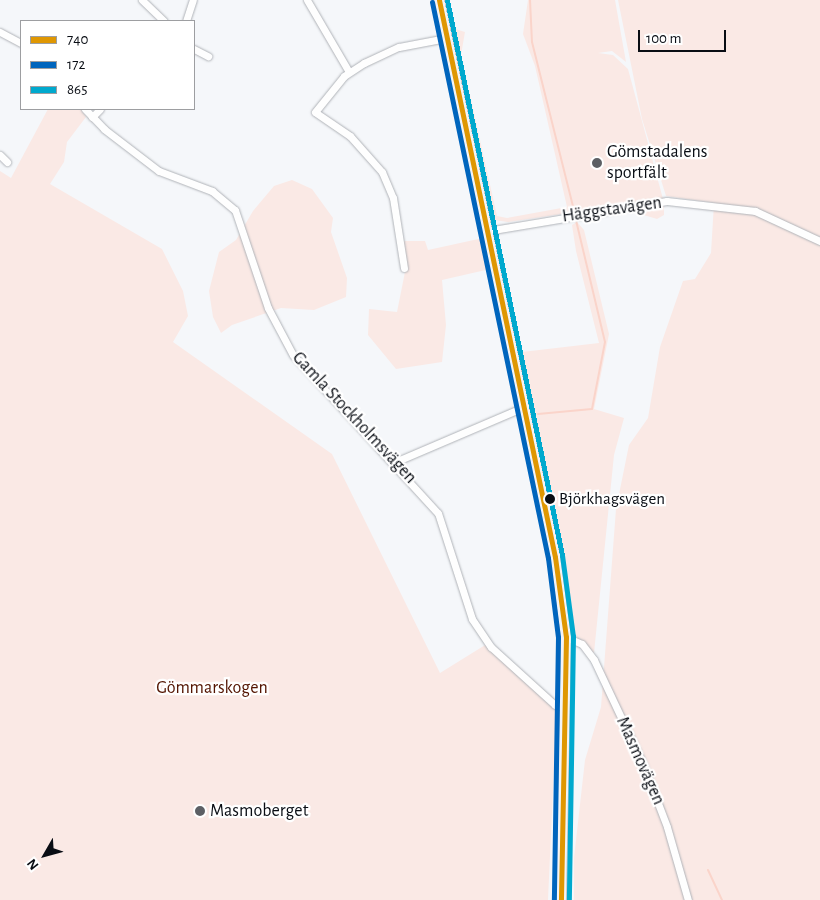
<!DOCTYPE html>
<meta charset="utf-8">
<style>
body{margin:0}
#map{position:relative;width:820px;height:900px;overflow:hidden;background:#f5f7fa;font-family:"Alegreya Sans",sans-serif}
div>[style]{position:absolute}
.green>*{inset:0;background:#fae9e5}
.stream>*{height:2px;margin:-1px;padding:0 1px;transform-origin:1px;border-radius:1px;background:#fad4ca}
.roads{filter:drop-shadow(0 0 1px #b0b3b8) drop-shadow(0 0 1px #b0b3b8)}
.street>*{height:7px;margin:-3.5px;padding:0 3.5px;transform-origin:3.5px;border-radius:3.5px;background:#fefefe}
.secondary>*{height:10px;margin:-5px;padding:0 5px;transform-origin:5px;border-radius:5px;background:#f3f4f7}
.bus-1>*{height:5px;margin:-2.5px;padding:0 2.5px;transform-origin:2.5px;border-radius:2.5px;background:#df9702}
.bus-2>*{height:5px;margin:-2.5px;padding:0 2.5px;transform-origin:2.5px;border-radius:2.5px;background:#0065bd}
.bus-3>*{height:5px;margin:-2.5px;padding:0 2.5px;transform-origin:2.5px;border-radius:2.5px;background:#00a9ce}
.dots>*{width:14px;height:14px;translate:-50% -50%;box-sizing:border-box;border:2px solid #fff;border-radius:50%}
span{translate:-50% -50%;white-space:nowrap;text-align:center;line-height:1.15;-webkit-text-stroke:4.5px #fff;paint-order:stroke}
.bus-label{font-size:17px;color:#090d14}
.left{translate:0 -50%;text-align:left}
.poi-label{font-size:18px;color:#090d14}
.street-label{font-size:18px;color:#090d14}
.park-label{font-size:18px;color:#531401}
.legend{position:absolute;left:20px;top:20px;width:175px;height:90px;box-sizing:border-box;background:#fff;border:1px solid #9d9ea1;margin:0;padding:6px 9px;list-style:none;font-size:15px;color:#090d14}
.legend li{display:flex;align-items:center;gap:10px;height:25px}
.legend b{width:25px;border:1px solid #9d9ea1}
.north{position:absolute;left:20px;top:830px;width:50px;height:50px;-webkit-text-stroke:4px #fff;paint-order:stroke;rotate:232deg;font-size:14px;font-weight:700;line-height:20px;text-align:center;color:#090d14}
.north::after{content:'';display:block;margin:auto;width:18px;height:22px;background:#090d14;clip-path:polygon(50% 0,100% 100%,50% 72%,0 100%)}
.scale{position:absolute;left:638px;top:30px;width:88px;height:22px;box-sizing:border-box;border:2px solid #090d14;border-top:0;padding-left:6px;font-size:15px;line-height:18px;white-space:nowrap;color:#090d14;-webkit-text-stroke:4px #fff;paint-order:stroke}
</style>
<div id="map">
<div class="green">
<i style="clip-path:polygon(447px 0,449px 3px,452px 28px,465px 32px,461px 55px,497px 216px,507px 218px,567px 207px,535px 66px,523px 34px,528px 0,615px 0,626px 62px,612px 51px,598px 53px,613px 55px,628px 69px,663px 199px,508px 222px,494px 220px,467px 115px,453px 50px)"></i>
<i style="clip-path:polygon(618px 0,820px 0,820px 900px,574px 900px,574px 858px,585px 760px,601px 707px,616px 509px,629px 445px,648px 418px,660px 347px,683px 281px,695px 279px,711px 253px,714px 203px,666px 196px,642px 119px)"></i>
<i style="clip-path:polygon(48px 109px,81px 109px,86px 117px,67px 142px,64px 162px,50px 184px,162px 249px,183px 291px,188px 316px,173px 342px,332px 454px,440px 673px,490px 642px,557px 702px,548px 900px,0 900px,0 171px,11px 178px)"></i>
<i style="clip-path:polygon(292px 180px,312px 189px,333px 218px,331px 232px,347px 278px,346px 297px,314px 310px,281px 308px,232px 325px,221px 333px,213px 317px,209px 291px,219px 252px,236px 240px,253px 211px,274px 186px)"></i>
<i style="clip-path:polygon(664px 205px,664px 215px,657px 219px,627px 210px)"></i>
<i style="clip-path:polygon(577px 222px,584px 230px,609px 334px,594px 409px,624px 418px,614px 455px,594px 653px,571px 632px,555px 504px,546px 483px,505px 292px,506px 274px,522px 352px,599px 343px,576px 251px,572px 225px)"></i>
<i style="clip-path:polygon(483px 238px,490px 269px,442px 280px,446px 325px,442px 362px,396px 369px,368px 335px,369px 309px,397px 312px,407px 262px,403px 241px,425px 241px,428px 250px)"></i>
</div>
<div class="stream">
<i style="left:530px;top:0;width:42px;rotate:87.3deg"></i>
<i style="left:532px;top:42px;width:173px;rotate:76deg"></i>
<i style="left:538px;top:414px;width:54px;rotate:-5.3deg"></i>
<i style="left:592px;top:409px;width:68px;rotate:-79deg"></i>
<i style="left:605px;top:342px;width:125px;rotate:-103.4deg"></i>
<i style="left:708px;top:870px;width:33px;rotate:65deg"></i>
</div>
<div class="roads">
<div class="street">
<i style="left:142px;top:0;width:30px;rotate:44deg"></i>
<i style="left:307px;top:0;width:83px;rotate:59.7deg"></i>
<i style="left:186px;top:21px;width:22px;rotate:-72deg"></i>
<i style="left:0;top:32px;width:24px;rotate:28deg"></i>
<i style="left:194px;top:49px;width:16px;rotate:27deg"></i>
<i style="left:85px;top:109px;width:28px;rotate:46deg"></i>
<i style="left:104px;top:129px;width:69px;rotate:37.4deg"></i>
<i style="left:159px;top:171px;width:57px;rotate:20.7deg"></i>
<i style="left:212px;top:191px;width:30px;rotate:40deg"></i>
<i style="left:235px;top:210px;width:103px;rotate:71.4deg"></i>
<i style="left:268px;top:308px;width:53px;rotate:62deg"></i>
<i style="left:293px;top:355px;width:214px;rotate:47.5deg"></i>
<i style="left:438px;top:513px;width:111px;rotate:72.2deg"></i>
<i style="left:472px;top:619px;width:34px;rotate:56deg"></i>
<i style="left:491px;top:647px;width:86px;rotate:42.2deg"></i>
<i style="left:555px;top:705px;width:10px;rotate:11deg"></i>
<i style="left:92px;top:117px;width:11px;rotate:-45deg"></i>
<i style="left:0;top:155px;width:10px;rotate:45deg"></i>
<i style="left:487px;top:231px;width:182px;rotate:-9.5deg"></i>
<i style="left:667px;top:201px;width:89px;rotate:6.5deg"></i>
<i style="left:755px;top:211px;width:72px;rotate:24.8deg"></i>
<i style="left:404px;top:268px;width:71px;rotate:-98.9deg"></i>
<i style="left:393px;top:198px;width:28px;rotate:-113deg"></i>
<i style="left:382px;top:172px;width:48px;rotate:-131.6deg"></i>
<i style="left:350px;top:136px;width:42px;rotate:-145.6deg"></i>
<i style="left:315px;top:112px;width:46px;rotate:-51.1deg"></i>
<i style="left:344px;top:76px;width:24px;rotate:-33deg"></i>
<i style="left:364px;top:63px;width:38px;rotate:-25deg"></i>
<i style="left:399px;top:47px;width:48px;rotate:-10.8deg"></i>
<i style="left:395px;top:462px;width:140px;rotate:-23.1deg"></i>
<i style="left:566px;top:637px;width:17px;rotate:24deg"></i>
<i style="left:582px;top:644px;width:20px;rotate:53deg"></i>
<i style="left:594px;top:660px;width:115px;rotate:64.8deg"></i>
<i style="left:643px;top:764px;width:67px;rotate:69.1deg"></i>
<i style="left:667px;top:827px;width:76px;rotate:74deg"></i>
</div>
<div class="secondary">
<i style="left:439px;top:0;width:569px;rotate:78.24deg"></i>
<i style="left:555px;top:557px;width:81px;rotate:82.2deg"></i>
<i style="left:566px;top:637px;width:263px;rotate:91.1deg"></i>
</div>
</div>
<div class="bus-1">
<i style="left:439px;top:0;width:569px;rotate:78.24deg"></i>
<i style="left:555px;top:557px;width:81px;rotate:82.2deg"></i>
<i style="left:566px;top:637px;width:263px;rotate:91.1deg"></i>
</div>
<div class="bus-2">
<i style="left:432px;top:2px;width:568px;rotate:78.22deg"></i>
<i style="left:548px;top:558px;width:80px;rotate:82.8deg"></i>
<i style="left:558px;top:637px;width:263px;rotate:90.9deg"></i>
</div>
<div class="bus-3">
<i style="left:447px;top:0;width:567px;rotate:78.29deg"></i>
<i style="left:562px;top:555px;width:82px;rotate:82.3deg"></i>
<i style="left:573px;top:636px;width:264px;rotate:90.9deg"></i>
</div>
<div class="dots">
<i style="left:597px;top:163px;background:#5c5f64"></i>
<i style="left:550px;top:499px;background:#090d14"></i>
<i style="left:200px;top:811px;background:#5c5f64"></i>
</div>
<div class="bus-label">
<span class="left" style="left:559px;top:499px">Björkhagsvägen</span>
</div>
<div class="poi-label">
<span class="left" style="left:607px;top:163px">Gömstadalens<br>sportfält</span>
<span class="left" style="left:210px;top:811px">Masmoberget</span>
</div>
<div class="street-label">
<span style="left:612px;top:210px;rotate:-8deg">Häggstavägen</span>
<span style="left:354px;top:418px;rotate:47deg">Gamla Stockholmsvägen</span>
<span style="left:640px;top:761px;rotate:66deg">Masmovägen</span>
</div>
<div class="park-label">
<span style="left:212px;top:688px">Gömmarskogen</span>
</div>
<ul class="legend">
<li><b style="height:6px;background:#df9702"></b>740</li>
<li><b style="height:6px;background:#0065bd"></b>172</li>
<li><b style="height:6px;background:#00a9ce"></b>865</li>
</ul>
<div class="north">N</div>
<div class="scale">100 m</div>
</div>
